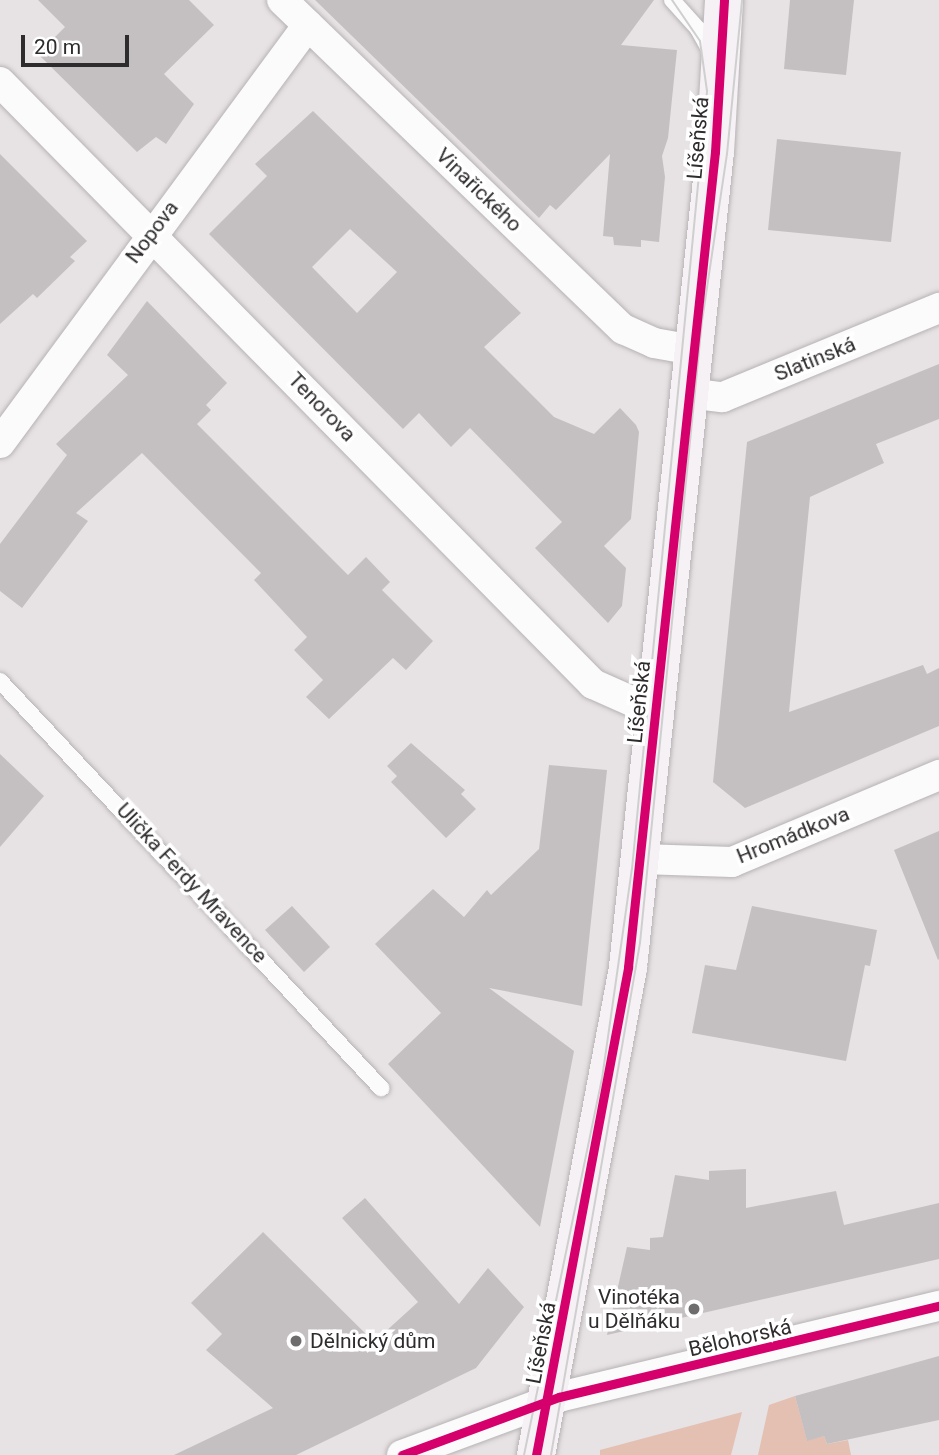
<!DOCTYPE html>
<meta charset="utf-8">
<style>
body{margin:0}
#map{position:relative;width:939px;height:1455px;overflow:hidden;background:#e7e2e4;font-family:Roboto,sans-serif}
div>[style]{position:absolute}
.green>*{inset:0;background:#e4c0b2}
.building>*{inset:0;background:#c4c0c1}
.roads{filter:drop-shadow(0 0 2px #b7b3b4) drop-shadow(0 0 2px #b7b3b4)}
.lane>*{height:16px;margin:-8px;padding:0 8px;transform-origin:8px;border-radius:8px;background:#fbfbfb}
.street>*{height:30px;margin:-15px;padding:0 15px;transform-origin:15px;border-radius:15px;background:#fbfbfb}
.secondary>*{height:38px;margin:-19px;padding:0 19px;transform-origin:19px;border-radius:19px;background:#f5f1f4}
.tram>*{height:2px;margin:-1px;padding:0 1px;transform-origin:1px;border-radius:1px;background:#d0cfd0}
.cycleway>*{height:9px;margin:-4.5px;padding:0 4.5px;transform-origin:4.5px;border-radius:4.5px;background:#d6006c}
.dots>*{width:19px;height:19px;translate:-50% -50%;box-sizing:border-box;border:4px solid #fff;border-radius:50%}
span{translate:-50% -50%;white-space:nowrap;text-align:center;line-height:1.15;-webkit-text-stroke:7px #fff;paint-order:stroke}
.street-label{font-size:21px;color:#2f2c2d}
.poi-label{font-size:21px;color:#2f2c2d}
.right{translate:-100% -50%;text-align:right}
.left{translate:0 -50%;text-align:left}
.scale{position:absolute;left:21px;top:35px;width:108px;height:32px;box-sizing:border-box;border:4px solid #2f2c2d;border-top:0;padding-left:9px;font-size:21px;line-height:24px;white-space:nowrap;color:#2f2c2d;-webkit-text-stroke:5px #fff;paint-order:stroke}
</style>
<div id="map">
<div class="green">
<i style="clip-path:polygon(795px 1396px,807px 1440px,824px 1436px,827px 1444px,848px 1440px,851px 1455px,758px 1455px,769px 1405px)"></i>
<i style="clip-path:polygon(742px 1412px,731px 1455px,600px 1455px,600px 1450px)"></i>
</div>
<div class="building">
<i style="clip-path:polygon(38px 0,189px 0,214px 25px,164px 74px,194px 104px,166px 144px,156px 137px,137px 152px,38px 54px,65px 27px)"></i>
<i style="clip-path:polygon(315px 0,654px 0,621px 45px,677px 50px,668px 138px,662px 156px,665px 177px,659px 242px,641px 240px,641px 247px,614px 245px,613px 237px,603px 236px,610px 154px,556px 210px,550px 205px,539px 218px)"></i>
<i style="clip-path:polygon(790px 0,854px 0,846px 75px,784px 69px)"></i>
<i style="clip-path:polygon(evenodd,313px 111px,521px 313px,484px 347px,554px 417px,594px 434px,620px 408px,636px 425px,639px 432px,631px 519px,604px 546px,626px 568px,622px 606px,608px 623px,535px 548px,562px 522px,470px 428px,451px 447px,419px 413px,403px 429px,209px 234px,267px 176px,255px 164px,313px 111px,350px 229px,397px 272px,357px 313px,312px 267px,350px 229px)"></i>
<i style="clip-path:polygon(777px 139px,901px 152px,891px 242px,768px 230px)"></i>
<i style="clip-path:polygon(0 154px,87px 241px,70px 257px,75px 261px,37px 298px,33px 294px,0 324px)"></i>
<i style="clip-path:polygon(147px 301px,227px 383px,206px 405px,211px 410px,197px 424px,348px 575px,366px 557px,390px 582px,382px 590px,433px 641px,406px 670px,393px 658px,329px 719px,306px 697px,323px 680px,294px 650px,307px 637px,254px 580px,261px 573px,142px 453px,76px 513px,88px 521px,22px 608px,0 591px,0 544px,67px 455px,56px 444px,128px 375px,107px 355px)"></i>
<i style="clip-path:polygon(939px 364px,939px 419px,876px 444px,884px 463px,810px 497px,789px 712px,923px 665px,927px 674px,939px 668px,939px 726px,745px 808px,713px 782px,747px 442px)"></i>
<i style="clip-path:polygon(411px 743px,465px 790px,461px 794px,476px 809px,446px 838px,391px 782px,397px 776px,387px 766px)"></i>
<i style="clip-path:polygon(0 754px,44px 796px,0 847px)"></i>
<i style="clip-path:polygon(549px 765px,607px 770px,582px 1006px,489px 988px,574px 1051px,540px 1227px,388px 1064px,441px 1013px,375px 944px,433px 889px,464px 917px,487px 890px,491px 895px,539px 849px)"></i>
<i style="clip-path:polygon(939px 831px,939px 959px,938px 960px,894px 850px)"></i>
<i style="clip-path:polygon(292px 906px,330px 947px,304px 972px,265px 930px)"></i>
<i style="clip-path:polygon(752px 906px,877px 930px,870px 966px,865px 965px,846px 1061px,692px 1033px,705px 965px,736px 970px)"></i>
<i style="clip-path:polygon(746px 1169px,746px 1208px,836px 1191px,844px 1225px,939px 1203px,939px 1259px,607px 1335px,627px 1247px,650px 1250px,650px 1238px,663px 1237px,675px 1175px,709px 1180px,709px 1171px)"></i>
<i style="clip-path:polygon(365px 1198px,459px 1304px,488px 1268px,524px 1307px,476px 1368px,296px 1455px,174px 1455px,273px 1408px,206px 1350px,222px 1334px,191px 1303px,263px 1232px,374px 1342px,418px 1302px,342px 1218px)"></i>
<i style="clip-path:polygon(939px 1356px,939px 1420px,827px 1444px,824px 1436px,807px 1441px,795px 1396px)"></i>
</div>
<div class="roads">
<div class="lane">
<i style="left:672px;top:0;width:39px;rotate:48deg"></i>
<i style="left:698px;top:29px;width:29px;rotate:61deg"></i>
<i style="left:0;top:681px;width:558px;rotate:46.89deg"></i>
</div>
<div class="street">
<i style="left:282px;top:0;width:474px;rotate:44deg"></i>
<i style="left:623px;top:329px;width:34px;rotate:24deg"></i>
<i style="left:654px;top:343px;width:40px;rotate:10deg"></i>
<i style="left:0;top:82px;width:845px;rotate:45.43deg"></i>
<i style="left:593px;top:684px;width:69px;rotate:24deg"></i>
<i style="left:688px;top:393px;width:35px;rotate:7deg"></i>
<i style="left:723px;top:397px;width:234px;rotate:-22.4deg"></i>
<i style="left:0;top:443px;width:519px;rotate:-53.62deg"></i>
<i style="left:641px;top:859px;width:91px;rotate:1.9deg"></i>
<i style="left:732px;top:862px;width:225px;rotate:-22.8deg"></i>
<i style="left:402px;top:1455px;width:167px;rotate:-20.3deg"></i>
<i style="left:559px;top:1397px;width:391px;rotate:-13.5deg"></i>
</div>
<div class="secondary">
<i style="left:536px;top:1455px;width:497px;rotate:-79.3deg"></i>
<i style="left:628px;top:967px;width:820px;rotate:-83.91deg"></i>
<i style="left:715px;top:152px;width:152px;rotate:-86.6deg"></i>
</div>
</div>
<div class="tram">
<i style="left:524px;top:1455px;width:384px;rotate:-78.3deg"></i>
<i style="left:602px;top:1079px;width:212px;rotate:-81.9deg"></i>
<i style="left:632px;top:869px;width:782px;rotate:-84.49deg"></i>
<i style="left:707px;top:91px;width:50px;rotate:-98deg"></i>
<i style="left:700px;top:41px;width:50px;rotate:-124.3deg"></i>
<i style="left:551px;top:1455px;width:520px;rotate:-80.14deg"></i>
<i style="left:640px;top:943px;width:625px;rotate:-84.31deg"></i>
<i style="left:702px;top:321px;width:169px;rotate:-81.5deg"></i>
<i style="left:727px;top:154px;width:155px;rotate:-84.4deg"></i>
</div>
<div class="cycleway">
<i style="left:402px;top:1455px;width:167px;rotate:-20.3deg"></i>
<i style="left:559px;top:1397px;width:391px;rotate:-13.5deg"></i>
<i style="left:536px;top:1455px;width:497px;rotate:-79.3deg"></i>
<i style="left:628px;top:967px;width:820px;rotate:-83.91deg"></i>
<i style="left:715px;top:152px;width:152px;rotate:-86.6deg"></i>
</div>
<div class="dots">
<i style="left:694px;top:1309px;background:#6f6c6d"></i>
<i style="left:296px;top:1341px;background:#6f6c6d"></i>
</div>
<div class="street-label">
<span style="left:698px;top:138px;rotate:-85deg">Líšeňská</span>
<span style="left:479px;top:190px;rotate:44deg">Vinařického</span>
<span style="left:152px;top:232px;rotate:-53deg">Nopova</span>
<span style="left:815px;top:359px;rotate:-22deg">Slatinská</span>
<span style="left:322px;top:407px;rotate:46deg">Tenorova</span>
<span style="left:639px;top:702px;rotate:-84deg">Líšeňská</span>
<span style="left:793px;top:835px;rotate:-22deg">Hromádkova</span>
<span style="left:192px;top:883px;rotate:47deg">Ulička Ferdy Mravence</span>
<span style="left:740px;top:1338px;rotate:-13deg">Bělohorská</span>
<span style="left:541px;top:1343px;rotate:-79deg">Líšeňská</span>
</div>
<div class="poi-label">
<span class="right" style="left:680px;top:1309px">Vinotéka<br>u Dělňáku</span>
<span class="left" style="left:310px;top:1341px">Dělnický dům</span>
</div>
<div class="scale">20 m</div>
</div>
